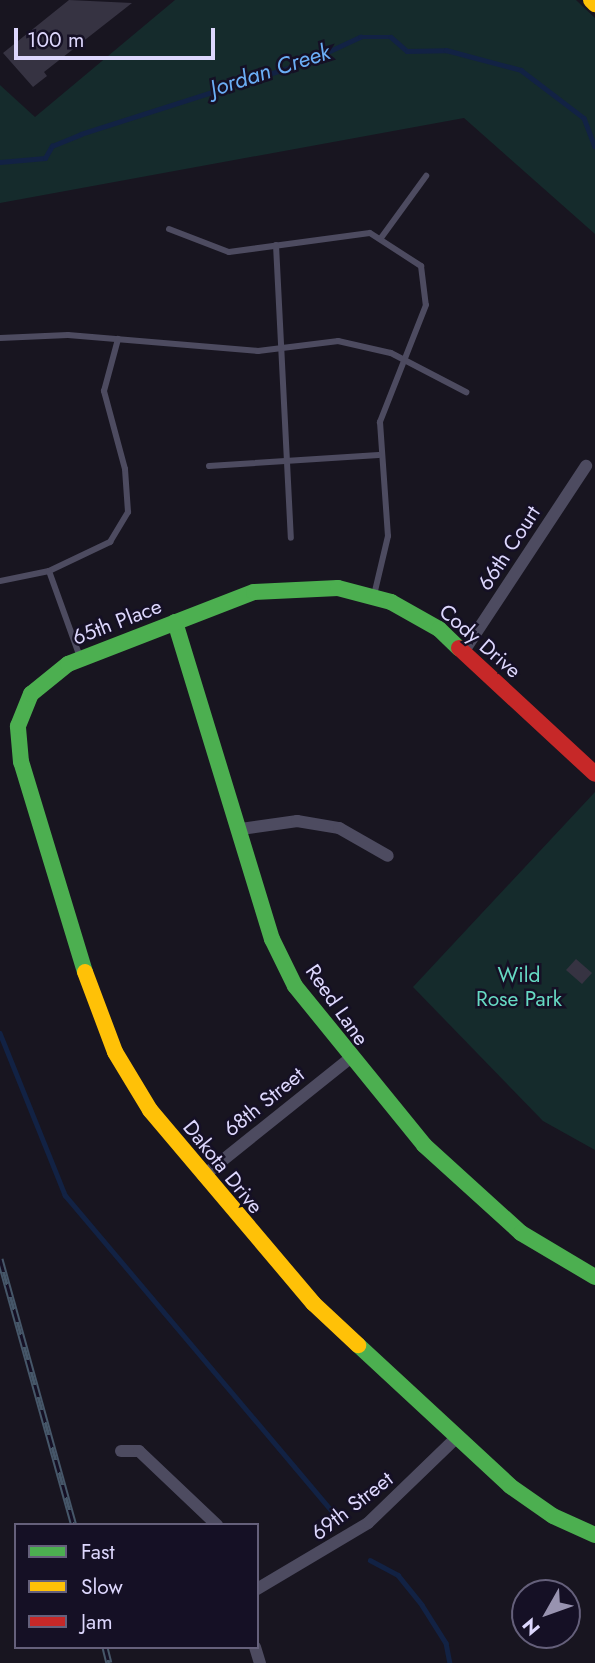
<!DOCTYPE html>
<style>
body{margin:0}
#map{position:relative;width:595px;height:1663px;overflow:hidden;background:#181520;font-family:Jost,sans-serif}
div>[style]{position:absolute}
.green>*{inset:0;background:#152b2c}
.stream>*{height:4.5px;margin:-2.25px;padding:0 2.25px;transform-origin:2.25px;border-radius:2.25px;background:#122244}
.building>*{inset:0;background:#363342}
.lane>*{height:6px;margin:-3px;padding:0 3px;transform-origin:3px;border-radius:3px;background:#4d4b60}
.street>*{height:12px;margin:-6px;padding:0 6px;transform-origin:6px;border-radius:6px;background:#4d4b60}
.fast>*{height:16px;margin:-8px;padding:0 8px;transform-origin:8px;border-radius:8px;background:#4caf50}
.slow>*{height:16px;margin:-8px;padding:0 8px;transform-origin:8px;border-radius:8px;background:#ffc107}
.jam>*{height:16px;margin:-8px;padding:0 8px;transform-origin:8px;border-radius:8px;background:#c62828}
.rail>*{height:7px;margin-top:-3.5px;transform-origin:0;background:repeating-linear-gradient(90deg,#151025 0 13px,#465769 0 26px);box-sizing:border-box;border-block:2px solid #465769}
span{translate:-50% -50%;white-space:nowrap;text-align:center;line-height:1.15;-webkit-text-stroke:5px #151025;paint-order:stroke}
.street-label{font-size:21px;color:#ddd7fd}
.park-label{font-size:21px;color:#66d9c3}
.water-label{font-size:23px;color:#6baef6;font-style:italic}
.legend{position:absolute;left:14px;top:1523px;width:245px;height:126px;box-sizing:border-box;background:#151025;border:2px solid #65607b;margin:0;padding:9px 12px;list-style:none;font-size:21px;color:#ddd7fd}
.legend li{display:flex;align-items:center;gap:14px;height:35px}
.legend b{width:35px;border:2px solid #65607b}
.north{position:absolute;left:511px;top:1579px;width:70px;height:70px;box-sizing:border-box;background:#151025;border:2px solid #65607b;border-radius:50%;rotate:230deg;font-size:19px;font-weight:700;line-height:28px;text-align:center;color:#ddd7fd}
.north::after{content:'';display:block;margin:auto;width:24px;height:32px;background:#9893b0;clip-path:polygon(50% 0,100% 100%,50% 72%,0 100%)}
.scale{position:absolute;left:14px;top:28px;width:201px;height:32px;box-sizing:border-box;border:4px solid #ddd7fd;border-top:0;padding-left:9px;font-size:21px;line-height:24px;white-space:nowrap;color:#ddd7fd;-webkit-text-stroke:5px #151025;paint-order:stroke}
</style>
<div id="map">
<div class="green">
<i style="clip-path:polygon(175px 0,576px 0,595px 18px,595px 234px,464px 118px,0 203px,0 85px,35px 117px)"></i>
<i style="clip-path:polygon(595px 792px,595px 1150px,543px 1121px,413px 987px)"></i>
</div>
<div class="stream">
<i style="left:0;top:162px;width:45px;rotate:-5.1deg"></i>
<i style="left:45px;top:158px;width:14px;rotate:-60deg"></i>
<i style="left:52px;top:146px;width:31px;rotate:-22deg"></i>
<i style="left:81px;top:134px;width:236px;rotate:-17.7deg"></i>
<i style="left:306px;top:62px;width:60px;rotate:-24.8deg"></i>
<i style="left:360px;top:37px;width:31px"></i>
<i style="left:391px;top:37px;width:21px;rotate:41deg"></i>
<i style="left:407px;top:51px;width:39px;rotate:-1deg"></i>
<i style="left:446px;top:50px;width:78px;rotate:14.9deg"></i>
<i style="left:521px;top:70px;width:79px;rotate:37.3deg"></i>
<i style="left:584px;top:118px;width:30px;rotate:69deg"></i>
<i style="left:0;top:1033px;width:175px;rotate:68.1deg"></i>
<i style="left:65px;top:1195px;width:417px;rotate:49.8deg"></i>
<i style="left:370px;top:1560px;width:32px;rotate:28deg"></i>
<i style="left:398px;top:1575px;width:38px;rotate:51deg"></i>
<i style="left:422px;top:1605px;width:45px;rotate:57.7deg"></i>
<i style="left:446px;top:1643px;width:20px;rotate:79deg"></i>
</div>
<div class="building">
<i style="clip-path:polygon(69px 0,132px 3px,44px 72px,47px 76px,33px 87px,3px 53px)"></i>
<i style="clip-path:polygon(576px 959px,592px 973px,582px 984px,566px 970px)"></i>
</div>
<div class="lane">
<i style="left:169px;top:229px;width:64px;rotate:21deg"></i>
<i style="left:229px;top:252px;width:142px;rotate:-7.7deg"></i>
<i style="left:370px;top:233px;width:61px;rotate:32.9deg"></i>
<i style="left:421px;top:266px;width:39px;rotate:83deg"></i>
<i style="left:426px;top:305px;width:126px;rotate:111.5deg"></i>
<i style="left:380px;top:422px;width:114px;rotate:86deg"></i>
<i style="left:388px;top:536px;width:61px;rotate:103.3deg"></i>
<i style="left:381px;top:238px;width:77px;rotate:-54deg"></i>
<i style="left:276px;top:245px;width:293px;rotate:87.1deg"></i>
<i style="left:0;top:338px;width:68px;rotate:-2.5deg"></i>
<i style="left:68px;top:335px;width:191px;rotate:4.8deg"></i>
<i style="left:258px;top:351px;width:81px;rotate:-7.1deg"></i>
<i style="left:338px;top:341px;width:54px;rotate:12.8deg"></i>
<i style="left:391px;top:353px;width:85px;rotate:27.5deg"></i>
<i style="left:209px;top:466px;width:170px;rotate:-3.7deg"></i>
<i style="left:49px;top:571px;width:68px;rotate:-25.4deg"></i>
<i style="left:110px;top:542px;width:35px;rotate:-59deg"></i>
<i style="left:128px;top:512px;width:43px;rotate:-94deg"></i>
<i style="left:125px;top:469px;width:81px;rotate:-105.1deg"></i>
<i style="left:104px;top:391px;width:54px;rotate:-74.9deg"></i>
<i style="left:0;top:581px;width:50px;rotate:-11.5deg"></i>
<i style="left:49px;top:571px;width:91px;rotate:70.2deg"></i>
</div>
<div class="street">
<i style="left:464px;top:651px;width:222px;rotate:-56.6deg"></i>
<i style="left:241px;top:829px;width:57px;rotate:-8.1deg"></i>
<i style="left:297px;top:821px;width:43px;rotate:9.5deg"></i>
<i style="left:339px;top:828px;width:56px;rotate:29.7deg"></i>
<i style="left:203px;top:1176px;width:187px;rotate:-38.7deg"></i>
<i style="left:121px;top:1451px;width:18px"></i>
<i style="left:139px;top:1451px;width:108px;rotate:43.5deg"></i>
<i style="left:257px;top:1589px;width:129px;rotate:-30.7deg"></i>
<i style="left:368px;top:1523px;width:124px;rotate:-44deg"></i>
<i style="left:255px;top:1647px;width:17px;rotate:73deg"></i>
</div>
<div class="fast">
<i style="left:175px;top:622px;width:332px;rotate:73deg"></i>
<i style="left:272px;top:939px;width:52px;rotate:63.9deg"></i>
<i style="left:295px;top:986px;width:205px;rotate:50.9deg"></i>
<i style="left:424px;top:1145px;width:131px;rotate:42.2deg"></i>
<i style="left:521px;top:1233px;width:86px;rotate:30.7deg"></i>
<i style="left:85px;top:972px;width:220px;rotate:-106.9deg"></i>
<i style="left:21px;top:762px;width:36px;rotate:-95deg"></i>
<i style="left:18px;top:726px;width:35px;rotate:-68deg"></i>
<i style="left:31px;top:694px;width:48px;rotate:-39deg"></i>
<i style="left:68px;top:664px;width:199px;rotate:-21.2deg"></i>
<i style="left:254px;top:592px;width:84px;rotate:-2.7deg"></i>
<i style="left:338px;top:588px;width:55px;rotate:14.8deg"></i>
<i style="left:391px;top:602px;width:55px;rotate:29.4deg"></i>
<i style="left:439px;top:629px;width:28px;rotate:44deg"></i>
<i style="left:358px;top:1345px;width:207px;rotate:42.8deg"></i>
<i style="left:510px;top:1486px;width:52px;rotate:34.9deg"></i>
<i style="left:553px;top:1516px;width:46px;rotate:24.3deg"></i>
</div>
<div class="slow">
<i style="left:591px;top:0;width:6px;rotate:45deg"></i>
<i style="left:85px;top:972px;width:85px;rotate:69.4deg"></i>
<i style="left:115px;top:1052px;width:68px;rotate:58.9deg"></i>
<i style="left:150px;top:1110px;width:253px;rotate:49.8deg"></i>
<i style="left:313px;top:1303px;width:62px;rotate:43deg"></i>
</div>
<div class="jam">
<i style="left:459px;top:648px;width:185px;rotate:42.8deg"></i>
</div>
<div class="rail">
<i style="left:0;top:1259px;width:276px;rotate:74.5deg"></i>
<i style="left:105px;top:1647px;width:16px;rotate:76deg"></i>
</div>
<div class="street-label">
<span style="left:509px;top:548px;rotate:-57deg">66th Court</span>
<span style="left:117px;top:622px;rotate:-21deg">65th Place</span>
<span style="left:480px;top:641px;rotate:41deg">Cody Drive</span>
<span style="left:337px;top:1005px;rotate:55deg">Reed Lane</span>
<span style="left:264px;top:1102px;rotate:-39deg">68th Street</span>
<span style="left:223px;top:1167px;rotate:51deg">Dakota Drive</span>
<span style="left:352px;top:1506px;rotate:-38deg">69th Street</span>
</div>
<div class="park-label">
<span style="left:519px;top:987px">Wild<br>Rose Park</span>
</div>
<div class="water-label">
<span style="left:270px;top:70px;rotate:-18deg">Jordan Creek</span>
</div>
<ul class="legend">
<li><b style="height:9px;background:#4caf50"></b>Fast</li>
<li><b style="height:9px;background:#ffc107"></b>Slow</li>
<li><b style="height:9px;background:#c62828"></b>Jam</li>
</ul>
<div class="north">N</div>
<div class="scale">100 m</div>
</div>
